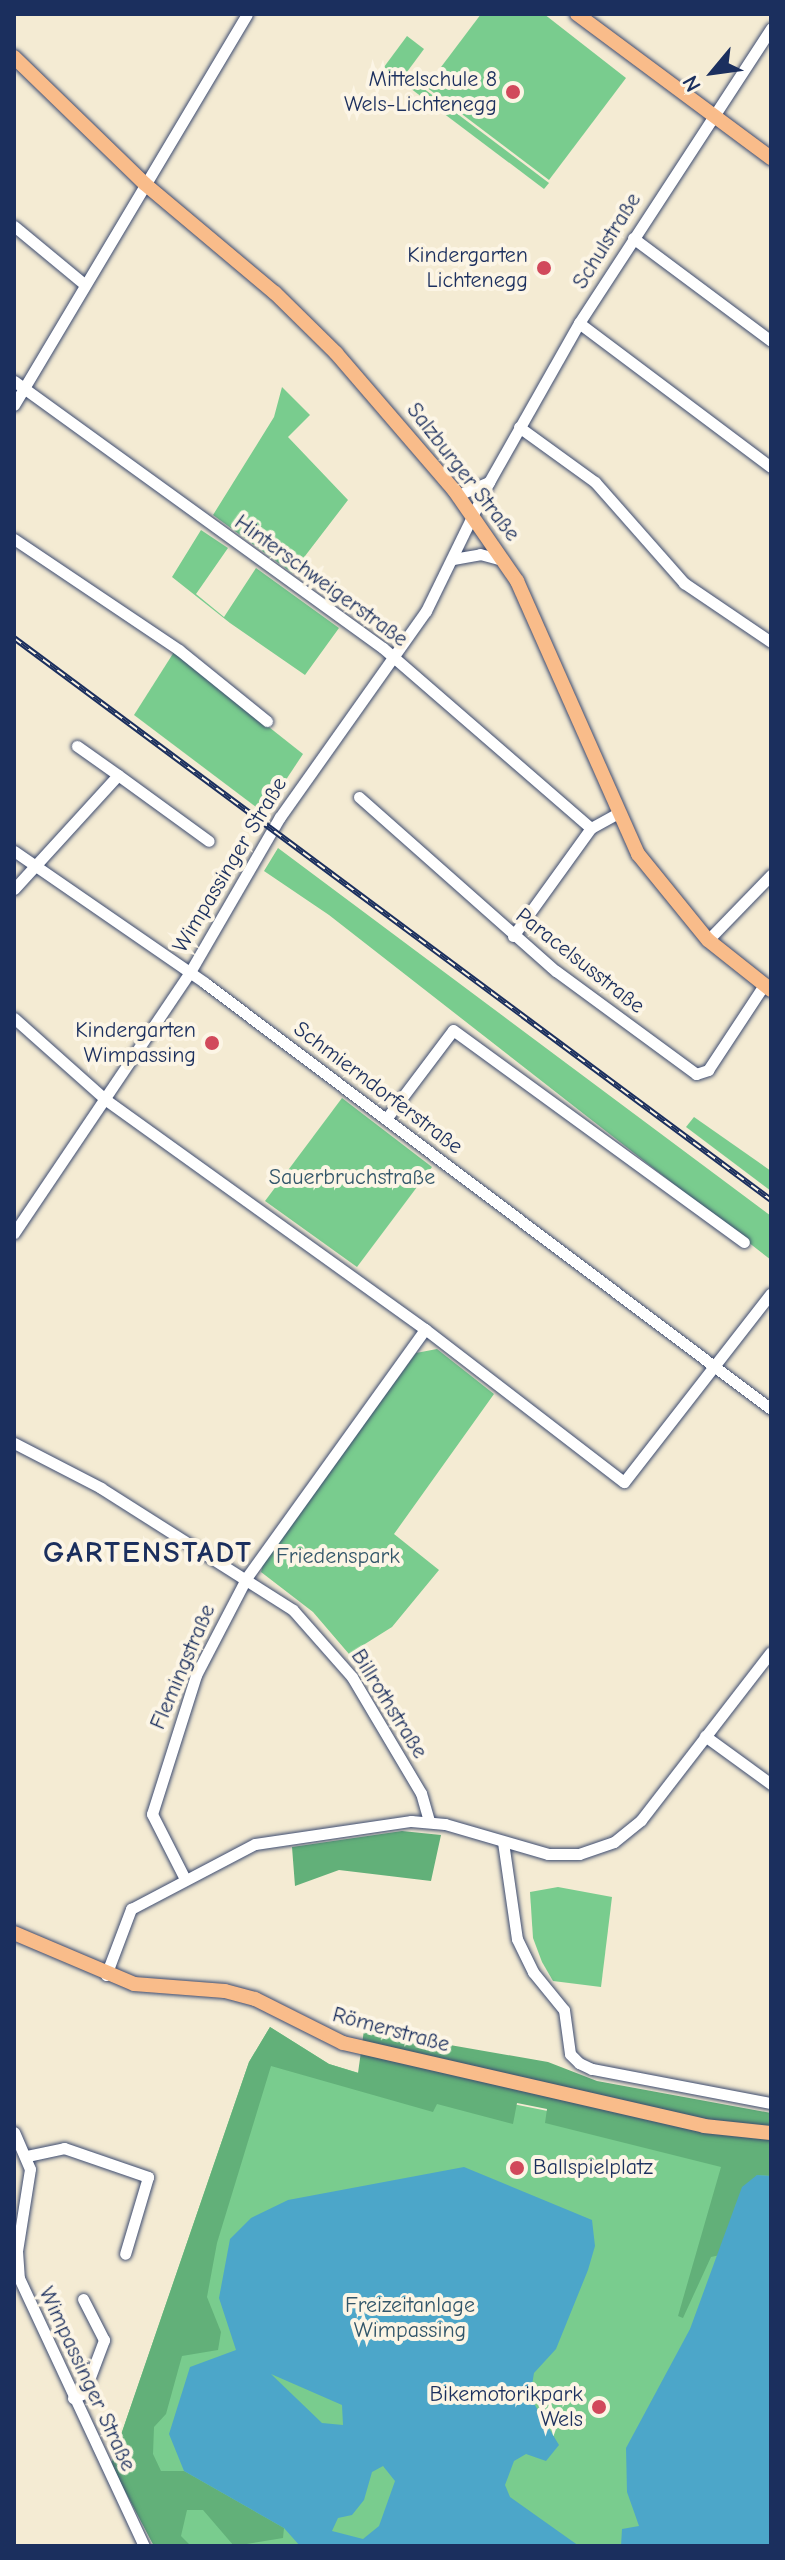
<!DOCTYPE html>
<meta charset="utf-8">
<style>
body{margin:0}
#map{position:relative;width:785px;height:2560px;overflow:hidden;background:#f4ebd3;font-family:"Comic Neue",sans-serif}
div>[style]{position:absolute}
.green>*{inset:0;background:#79cc8e}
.forest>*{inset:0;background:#62b079}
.water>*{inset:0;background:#4ca6c9}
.roads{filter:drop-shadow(0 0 2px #3c4b70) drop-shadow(0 0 2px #3c4b70)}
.minor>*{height:11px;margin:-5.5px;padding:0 5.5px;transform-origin:5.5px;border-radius:5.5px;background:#fff}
.major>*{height:14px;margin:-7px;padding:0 7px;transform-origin:7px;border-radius:7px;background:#f9bc8a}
.rail>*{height:6px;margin-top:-3px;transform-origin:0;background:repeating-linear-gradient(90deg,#fcf5e5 0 9px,#1b2f5e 0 18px);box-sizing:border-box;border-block:2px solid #1b2f5e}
.dots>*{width:22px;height:22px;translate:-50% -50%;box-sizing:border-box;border:4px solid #fcf5e5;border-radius:50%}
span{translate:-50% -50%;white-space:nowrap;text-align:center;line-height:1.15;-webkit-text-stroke:8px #fcf5e5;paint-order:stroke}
.poi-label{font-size:22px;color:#1b2f5e}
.right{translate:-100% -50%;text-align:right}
.left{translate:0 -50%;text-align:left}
.street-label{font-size:22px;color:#1b2f5e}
.park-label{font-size:22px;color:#32566a}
.district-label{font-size:30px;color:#1b2f5e;font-weight:700;letter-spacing:2px}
.frame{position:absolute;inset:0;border:16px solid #1b2f5e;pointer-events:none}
.north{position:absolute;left:673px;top:32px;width:80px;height:80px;-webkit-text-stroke:6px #fcf5e5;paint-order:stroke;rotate:241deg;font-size:22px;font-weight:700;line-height:32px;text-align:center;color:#1b2f5e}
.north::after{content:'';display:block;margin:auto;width:28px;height:36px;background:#1b2f5e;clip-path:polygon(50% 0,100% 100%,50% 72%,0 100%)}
</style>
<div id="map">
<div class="green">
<i style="clip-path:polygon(481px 14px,544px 14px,626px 78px,549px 180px,426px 87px)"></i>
<i style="clip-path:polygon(407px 36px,424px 49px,401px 80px,384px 67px)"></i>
<i style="clip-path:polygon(407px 76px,549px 183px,544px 189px,402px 82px)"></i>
<i style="clip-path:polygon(282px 387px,310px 415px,288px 437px,348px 500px,292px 573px,213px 515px,274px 417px)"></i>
<i style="clip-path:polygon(201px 530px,228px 548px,196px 594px,224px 617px,256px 568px,339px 628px,305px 675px,230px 623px,172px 577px)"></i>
<i style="clip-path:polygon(174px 652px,303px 754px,264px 813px,134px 715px)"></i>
<i style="clip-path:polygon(278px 848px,771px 1216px,771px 1260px,329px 915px,264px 871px)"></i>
<i style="clip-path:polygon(342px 1098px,432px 1167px,357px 1267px,265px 1201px)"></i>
<i style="clip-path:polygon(694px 1117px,771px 1171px,771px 1191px,686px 1127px)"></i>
<i style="clip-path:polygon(437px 1349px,494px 1394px,394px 1534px,439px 1570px,392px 1627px,349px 1654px,313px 1612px,261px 1572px,264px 1561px,416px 1353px)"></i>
<i style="clip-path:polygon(558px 1887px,612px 1897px,601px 1987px,553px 1981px,542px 1962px,533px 1938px,530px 1892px)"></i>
<i style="clip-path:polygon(270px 2027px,329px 2064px,359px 2073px,771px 2156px,771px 2546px,154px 2546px,111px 2464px,249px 2062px)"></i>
</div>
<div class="forest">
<i style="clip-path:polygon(402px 1831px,441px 1835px,431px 1881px,339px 1870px,295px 1886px,292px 1847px)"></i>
<i style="clip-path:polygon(270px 2027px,329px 2064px,358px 2073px,364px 2030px,548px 2062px,597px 2081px,771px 2113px,771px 2176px,757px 2175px,736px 2204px,720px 2255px,711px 2257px,683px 2318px,678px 2316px,721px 2167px,545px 2123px,547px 2109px,517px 2103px,513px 2124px,437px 2104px,433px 2112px,271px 2066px,217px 2243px,207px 2297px,221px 2332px,218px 2350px,182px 2356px,166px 2414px,154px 2427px,153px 2454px,161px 2471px,184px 2471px,284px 2528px,283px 2538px,234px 2546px,203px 2510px,187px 2510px,181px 2536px,191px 2546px,154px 2546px,111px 2464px,249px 2062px)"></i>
</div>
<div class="water">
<i style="clip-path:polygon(evenodd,464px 2167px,592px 2220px,595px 2246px,588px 2270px,556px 2349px,534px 2373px,530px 2397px,559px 2445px,546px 2461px,526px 2454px,514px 2461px,505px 2485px,510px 2497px,579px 2546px,300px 2546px,284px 2528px,184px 2471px,169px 2434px,190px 2367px,236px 2350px,219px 2298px,230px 2239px,251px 2218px,288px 2200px,464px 2167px,271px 2374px,342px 2405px,343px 2425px,322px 2423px,271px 2374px,464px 2167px,383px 2466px,395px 2481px,379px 2526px,363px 2539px,332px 2531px,338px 2518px,352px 2515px,364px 2500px,372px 2472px,383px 2466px)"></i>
<i style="clip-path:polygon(757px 2175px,771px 2176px,771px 2546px,621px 2546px,622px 2529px,639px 2526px,627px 2492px,626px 2448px,690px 2329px,742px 2187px)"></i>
</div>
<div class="roads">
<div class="minor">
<i style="left:14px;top:226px;width:89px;rotate:39.6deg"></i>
<i style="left:633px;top:238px;width:172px;rotate:36.7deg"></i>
<i style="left:579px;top:323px;width:240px;rotate:36.9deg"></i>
<i style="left:14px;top:381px;width:455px;rotate:35.9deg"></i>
<i style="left:383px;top:648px;width:275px;rotate:40.9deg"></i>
<i style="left:14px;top:405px;width:455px;rotate:-59.2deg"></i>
<i style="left:519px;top:427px;width:94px;rotate:35.9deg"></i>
<i style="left:595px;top:482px;width:135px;rotate:48.6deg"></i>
<i style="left:684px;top:583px;width:105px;rotate:34.1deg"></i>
<i style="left:458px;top:495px;width:34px;rotate:-23deg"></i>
<i style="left:14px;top:539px;width:199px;rotate:33.9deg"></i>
<i style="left:179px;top:650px;width:113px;rotate:38.9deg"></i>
<i style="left:453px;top:559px;width:27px;rotate:-10deg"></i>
<i style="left:480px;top:554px;width:24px;rotate:15deg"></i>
<i style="left:77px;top:746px;width:50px;rotate:35.3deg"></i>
<i style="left:359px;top:797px;width:263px;rotate:41.5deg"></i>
<i style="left:556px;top:971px;width:174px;rotate:36.3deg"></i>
<i style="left:696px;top:1074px;width:13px;rotate:-18deg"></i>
<i style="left:708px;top:1070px;width:102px;rotate:-56.6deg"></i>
<i style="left:14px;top:851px;width:232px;rotate:34.6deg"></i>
<i style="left:205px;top:983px;width:708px;rotate:36.97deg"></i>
<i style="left:14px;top:889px;width:154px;rotate:-47.6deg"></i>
<i style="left:118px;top:775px;width:112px;rotate:36deg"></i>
<i style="left:513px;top:936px;width:133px;rotate:-54.2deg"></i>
<i style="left:591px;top:828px;width:29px;rotate:-29deg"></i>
<i style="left:708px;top:940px;width:91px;rotate:-45.9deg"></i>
<i style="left:14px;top:1018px;width:123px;rotate:41.7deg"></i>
<i style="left:106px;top:1100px;width:393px;rotate:35.7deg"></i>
<i style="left:425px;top:1329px;width:251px;rotate:37.6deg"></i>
<i style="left:624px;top:1482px;width:239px;rotate:-52.1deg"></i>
<i style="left:386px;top:1119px;width:111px;rotate:-53deg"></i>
<i style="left:453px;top:1030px;width:360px;rotate:36.1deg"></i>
<i style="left:14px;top:1233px;width:315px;rotate:-56deg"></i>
<i style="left:190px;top:972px;width:179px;rotate:-59.9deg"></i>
<i style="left:280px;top:817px;width:252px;rotate:-54.7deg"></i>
<i style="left:426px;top:611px;width:144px;rotate:-64deg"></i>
<i style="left:489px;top:482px;width:183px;rotate:-60.5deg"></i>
<i style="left:579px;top:323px;width:352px;rotate:-56.9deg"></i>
<i style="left:14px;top:1443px;width:98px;rotate:27.3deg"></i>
<i style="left:101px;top:1488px;width:227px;rotate:32.4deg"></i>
<i style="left:293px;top:1610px;width:89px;rotate:48.6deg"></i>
<i style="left:352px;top:1677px;width:135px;rotate:59.3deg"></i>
<i style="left:421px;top:1793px;width:29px;rotate:74deg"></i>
<i style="left:705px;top:1736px;width:82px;rotate:36deg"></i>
<i style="left:503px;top:1842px;width:98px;rotate:81.8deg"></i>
<i style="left:517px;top:1939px;width:37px;rotate:64deg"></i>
<i style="left:533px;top:1972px;width:49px;rotate:50.8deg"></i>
<i style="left:564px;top:2010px;width:44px;rotate:82.2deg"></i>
<i style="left:570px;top:2054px;width:13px;rotate:45deg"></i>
<i style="left:579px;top:2063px;width:14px;rotate:25deg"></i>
<i style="left:592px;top:2069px;width:182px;rotate:10.8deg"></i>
<i style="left:185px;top:1879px;width:73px;rotate:-116.9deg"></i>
<i style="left:152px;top:1814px;width:146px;rotate:-72.4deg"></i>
<i style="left:196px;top:1675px;width:110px;rotate:-62.5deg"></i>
<i style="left:247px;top:1577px;width:305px;rotate:-54.3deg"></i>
<i style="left:106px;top:1975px;width:71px;rotate:-69.3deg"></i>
<i style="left:131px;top:1909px;width:140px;rotate:-27.7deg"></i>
<i style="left:255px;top:1844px;width:158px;rotate:-8.4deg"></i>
<i style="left:411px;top:1821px;width:34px;rotate:5deg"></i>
<i style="left:445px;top:1824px;width:107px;rotate:16.2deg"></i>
<i style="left:548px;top:1854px;width:31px"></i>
<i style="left:579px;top:1854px;width:37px;rotate:-19deg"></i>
<i style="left:614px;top:1842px;width:35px;rotate:-39deg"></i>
<i style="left:641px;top:1820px;width:212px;rotate:-52.3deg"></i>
<i style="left:14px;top:2132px;width:40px;rotate:66.6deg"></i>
<i style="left:30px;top:2169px;width:83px;rotate:99deg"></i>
<i style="left:17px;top:2251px;width:27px;rotate:86deg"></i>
<i style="left:19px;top:2278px;width:296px;rotate:65deg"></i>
<i style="left:27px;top:2156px;width:38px;rotate:-12deg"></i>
<i style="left:64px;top:2148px;width:89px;rotate:19deg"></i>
<i style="left:148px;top:2177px;width:80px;rotate:106.6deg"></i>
<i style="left:73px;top:2398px;width:12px;rotate:-24deg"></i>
<i style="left:84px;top:2393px;width:57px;rotate:-69.3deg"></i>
<i style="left:104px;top:2340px;width:46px;rotate:-117.1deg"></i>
</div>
<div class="major">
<i style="left:577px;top:14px;width:242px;rotate:36.6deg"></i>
<i style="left:14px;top:57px;width:182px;rotate:44.1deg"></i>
<i style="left:145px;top:184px;width:170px;rotate:40deg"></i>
<i style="left:275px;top:293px;width:86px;rotate:44.5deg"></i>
<i style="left:336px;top:353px;width:181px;rotate:49.3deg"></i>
<i style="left:454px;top:490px;width:111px;rotate:55.3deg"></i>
<i style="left:517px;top:581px;width:299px;rotate:66.1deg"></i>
<i style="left:638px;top:854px;width:111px;rotate:50.9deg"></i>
<i style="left:708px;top:940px;width:80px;rotate:38.4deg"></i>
<i style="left:14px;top:1933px;width:130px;rotate:23deg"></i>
<i style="left:134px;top:1984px;width:91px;rotate:4.4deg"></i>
<i style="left:225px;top:1991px;width:31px;rotate:15deg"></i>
<i style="left:255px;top:1999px;width:98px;rotate:26.6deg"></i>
<i style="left:343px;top:2043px;width:370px;rotate:12.9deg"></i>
<i style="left:704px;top:2126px;width:67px;rotate:6deg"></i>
</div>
</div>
<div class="rail">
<i style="left:14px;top:638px;width:943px;rotate:36.59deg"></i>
</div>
<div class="dots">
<i style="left:513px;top:92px;background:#d1495b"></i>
<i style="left:544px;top:268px;background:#d1495b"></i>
<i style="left:212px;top:1043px;background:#d1495b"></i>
<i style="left:517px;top:2168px;background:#d1495b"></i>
<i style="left:599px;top:2407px;background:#d1495b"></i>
</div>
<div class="poi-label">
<span class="right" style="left:497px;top:92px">Mittelschule 8<br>Wels-Lichtenegg</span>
<span class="right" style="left:528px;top:268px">Kindergarten<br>Lichtenegg</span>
<span class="right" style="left:196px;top:1043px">Kindergarten<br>Wimpassing</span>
<span class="left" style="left:533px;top:2168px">Ballspielplatz</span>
<span class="right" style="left:583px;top:2407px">Bikemotorikpark<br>Wels</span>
</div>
<div class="street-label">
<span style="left:607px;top:241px;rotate:-58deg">Schulstraße</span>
<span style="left:463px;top:472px;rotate:52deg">Salzburger Straße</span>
<span style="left:321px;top:581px;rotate:36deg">Hinterschweigerstraße</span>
<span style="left:230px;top:865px;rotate:-59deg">Wimpassinger Straße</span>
<span style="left:580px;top:961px;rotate:38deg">Paracelsusstraße</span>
<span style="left:378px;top:1088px;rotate:37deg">Schmierndorferstraße</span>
<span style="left:183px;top:1667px;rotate:-67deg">Flemingstraße</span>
<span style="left:389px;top:1704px;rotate:58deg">Billrothstraße</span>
<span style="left:391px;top:2030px;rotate:15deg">Römerstraße</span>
<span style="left:87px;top:2379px;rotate:65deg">Wimpassinger Straße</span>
</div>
<div class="park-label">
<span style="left:352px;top:1178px">Sauerbruchstraße</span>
<span style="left:338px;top:1557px">Friedenspark</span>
<span style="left:410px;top:2318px">Freizeitanlage<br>Wimpassing</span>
</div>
<div class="district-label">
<span style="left:148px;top:1553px">GARTENSTADT</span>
</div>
<div class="frame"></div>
<div class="north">N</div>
</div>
